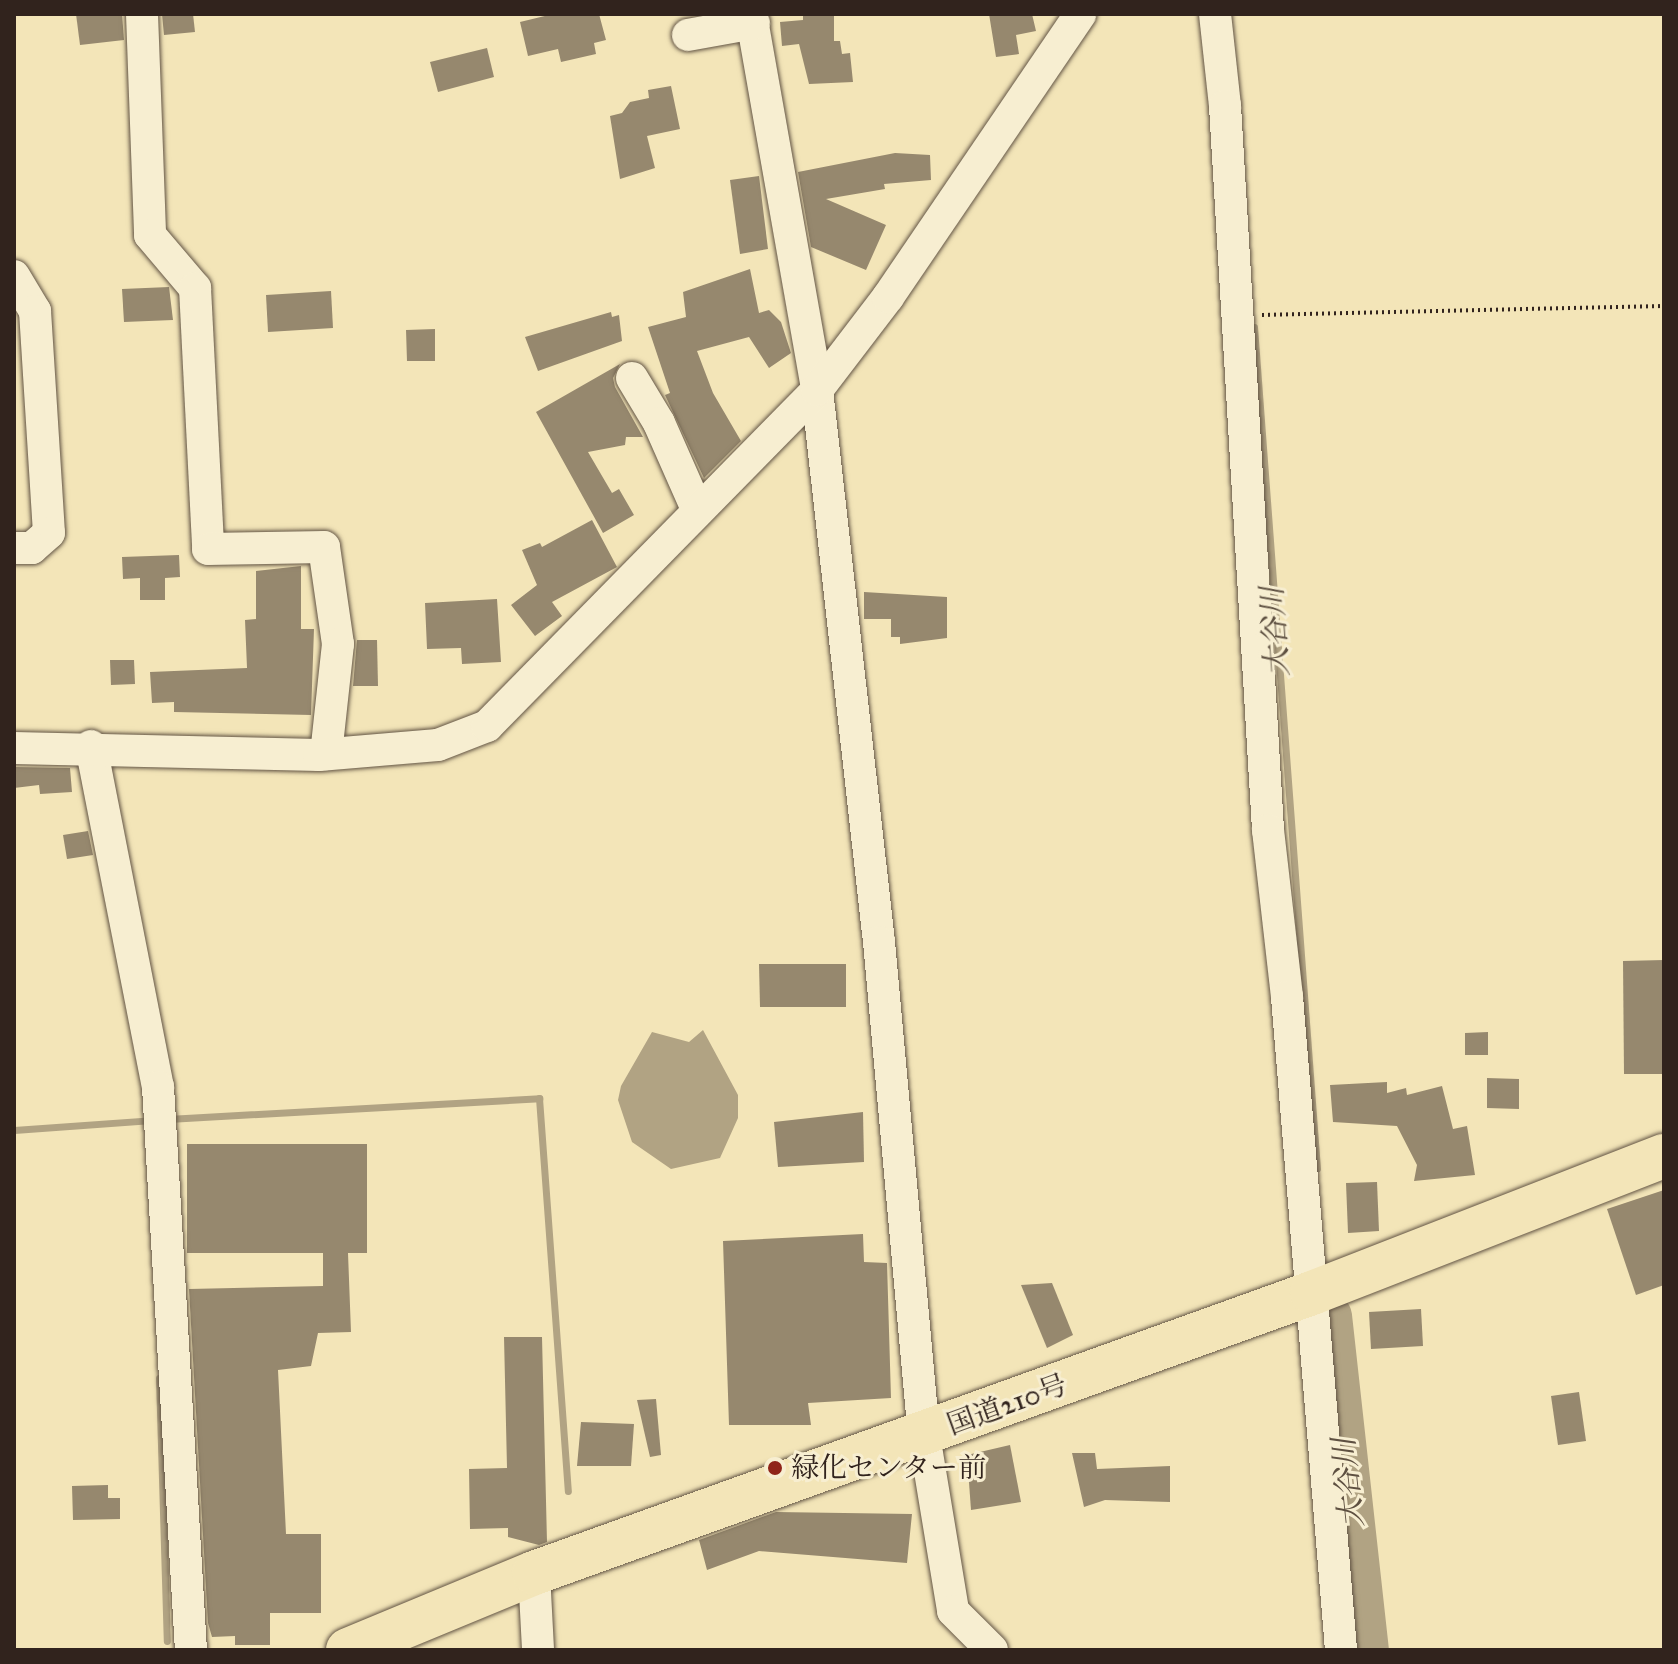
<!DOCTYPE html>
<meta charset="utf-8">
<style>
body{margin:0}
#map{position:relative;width:1678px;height:1664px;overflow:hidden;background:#f3e5b8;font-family:"IM FELL Great Primer","Noto Serif JP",serif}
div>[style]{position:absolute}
.water>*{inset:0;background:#b1a383}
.stream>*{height:7px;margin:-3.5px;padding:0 3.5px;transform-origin:3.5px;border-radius:3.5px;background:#b1a383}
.river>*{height:44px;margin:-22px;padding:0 22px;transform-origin:22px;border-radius:22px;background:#b1a383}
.building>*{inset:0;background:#96886e}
.path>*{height:4px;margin-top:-2px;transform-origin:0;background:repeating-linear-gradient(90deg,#31231d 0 2px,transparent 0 6px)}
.roads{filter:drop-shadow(0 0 2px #625444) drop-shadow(0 0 2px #625444)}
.minor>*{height:32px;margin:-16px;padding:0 16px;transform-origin:16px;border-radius:16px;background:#f7eed1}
.highway>*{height:44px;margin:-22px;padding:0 22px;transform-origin:22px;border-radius:22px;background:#f3e5b8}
.dots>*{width:22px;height:22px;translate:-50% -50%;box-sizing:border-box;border:4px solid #f7eed1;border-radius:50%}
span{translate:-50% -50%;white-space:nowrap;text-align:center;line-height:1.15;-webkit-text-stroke:6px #f7eed1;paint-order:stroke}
.street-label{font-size:28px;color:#31231d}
.poi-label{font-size:28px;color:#31231d}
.left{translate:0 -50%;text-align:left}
.water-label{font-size:30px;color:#5e5041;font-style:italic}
.frame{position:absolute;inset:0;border:16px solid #31231d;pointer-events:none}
</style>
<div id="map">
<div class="water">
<i style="clip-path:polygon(703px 1030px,738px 1095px,738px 1118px,720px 1158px,671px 1169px,632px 1142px,618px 1100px,621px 1086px,652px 1032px,689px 1042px)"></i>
</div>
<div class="stream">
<i style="left:1254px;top:327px;width:844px;rotate:85.72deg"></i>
<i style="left:168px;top:1119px;width:372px;rotate:-3.2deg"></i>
<i style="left:539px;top:1098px;width:394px;rotate:85.8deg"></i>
<i style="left:14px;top:1130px;width:138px;rotate:-4.1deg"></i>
<i style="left:159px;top:1378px;width:263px;rotate:88.3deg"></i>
</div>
<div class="river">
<i style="left:1330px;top:1316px;width:336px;rotate:83.7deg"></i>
</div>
<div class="building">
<i style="clip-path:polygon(76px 14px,122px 14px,124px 40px,80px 45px)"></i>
<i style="clip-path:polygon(162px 14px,193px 14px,195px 32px,164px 35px)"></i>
<i style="clip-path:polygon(553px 14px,599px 14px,606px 40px,594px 43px,596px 54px,561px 62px,558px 49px,528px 56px,520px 22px)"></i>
<i style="clip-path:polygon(803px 14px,834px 14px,834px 41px,840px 41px,842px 54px,850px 53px,853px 82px,809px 84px,799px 44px,782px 46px,780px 22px,803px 20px)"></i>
<i style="clip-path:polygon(989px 14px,1032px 14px,1036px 31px,1016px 35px,1019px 54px,996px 57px)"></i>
<i style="clip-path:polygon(487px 48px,494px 77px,438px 92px,430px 62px)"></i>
<i style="clip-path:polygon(671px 86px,680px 129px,647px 136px,655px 168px,620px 179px,610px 116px,622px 113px,630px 102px,649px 98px,648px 90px)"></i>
<i style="clip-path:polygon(895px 153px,930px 155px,931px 180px,884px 184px,885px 189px,826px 199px,886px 225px,866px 270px,811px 247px,798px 172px)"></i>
<i style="clip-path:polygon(759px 176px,768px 249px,740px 254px,730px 180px)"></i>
<i style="clip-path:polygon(750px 269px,759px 313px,769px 310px,781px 322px,791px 353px,769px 368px,749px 337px,697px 351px,713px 393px,741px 441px,704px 478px,665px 395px,670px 393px,648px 327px,686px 317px,683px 292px)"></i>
<i style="clip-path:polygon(169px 287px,173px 320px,124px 322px,122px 289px)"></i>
<i style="clip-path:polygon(331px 291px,333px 328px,268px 332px,266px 295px)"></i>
<i style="clip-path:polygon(611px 312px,612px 317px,619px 315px,622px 341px,538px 371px,525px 337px)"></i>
<i style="clip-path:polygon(435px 329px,435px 361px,407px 361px,406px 330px)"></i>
<i style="clip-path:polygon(620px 364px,613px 378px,615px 387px,643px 437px,626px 437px,625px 445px,588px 452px,612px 493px,619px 489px,634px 515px,603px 533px,536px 412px)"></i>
<i style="clip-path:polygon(592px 520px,617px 567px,552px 602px,562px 616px,535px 636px,511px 605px,537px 585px,522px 550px,540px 543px,542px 547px)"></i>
<i style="clip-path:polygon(179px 555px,180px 577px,165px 578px,165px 600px,140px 600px,140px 578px,123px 579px,122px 557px)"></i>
<i style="clip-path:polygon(301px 566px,301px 629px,314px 629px,311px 715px,174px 712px,174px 702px,152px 703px,150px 672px,247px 668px,245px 620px,256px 619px,256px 571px)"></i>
<i style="clip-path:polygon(864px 592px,947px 597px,947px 638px,900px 644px,900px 637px,891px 637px,891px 619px,864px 619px)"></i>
<i style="clip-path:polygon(497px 599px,501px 662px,462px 664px,461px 648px,427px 649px,425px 603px)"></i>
<i style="clip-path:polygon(357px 640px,377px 640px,378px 686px,353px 686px)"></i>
<i style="clip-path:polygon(110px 660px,134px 660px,135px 684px,111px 685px)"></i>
<i style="clip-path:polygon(14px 767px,70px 768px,72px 792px,40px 794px,39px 785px,14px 788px)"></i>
<i style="clip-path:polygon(88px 831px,93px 855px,67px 859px,63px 835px)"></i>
<i style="clip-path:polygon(1664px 960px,1664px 1074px,1624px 1074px,1623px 961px)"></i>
<i style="clip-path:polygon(759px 964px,846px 964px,846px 1007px,760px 1007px)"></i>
<i style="clip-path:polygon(1488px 1032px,1488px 1055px,1465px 1055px,1465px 1033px)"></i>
<i style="clip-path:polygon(1487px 1078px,1519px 1079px,1519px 1109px,1487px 1108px)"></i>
<i style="clip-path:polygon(1387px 1082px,1387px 1093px,1406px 1088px,1407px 1095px,1442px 1086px,1453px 1129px,1467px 1126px,1475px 1175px,1414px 1181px,1417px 1165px,1397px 1126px,1333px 1122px,1330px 1085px)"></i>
<i style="clip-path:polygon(863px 1112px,864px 1162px,778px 1167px,774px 1122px)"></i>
<i style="clip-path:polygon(187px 1144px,367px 1144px,367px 1253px,348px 1253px,351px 1332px,318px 1333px,311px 1366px,278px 1370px,286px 1534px,321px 1534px,321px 1613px,270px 1613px,270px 1645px,235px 1645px,235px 1636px,212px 1637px,208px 1623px,189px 1289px,323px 1286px,323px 1253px,187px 1253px)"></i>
<i style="clip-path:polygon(1377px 1182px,1379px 1231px,1348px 1233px,1346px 1183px)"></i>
<i style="clip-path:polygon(1664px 1190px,1664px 1285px,1636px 1295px,1607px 1209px)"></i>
<i style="clip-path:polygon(863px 1234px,864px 1262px,887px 1263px,891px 1398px,808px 1403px,811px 1425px,729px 1425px,723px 1241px)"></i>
<i style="clip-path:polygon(1052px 1283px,1073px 1335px,1047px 1348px,1021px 1285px)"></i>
<i style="clip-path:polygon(1421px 1309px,1423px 1346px,1371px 1349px,1369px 1312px)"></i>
<i style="clip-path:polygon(504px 1337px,542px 1337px,547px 1542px,539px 1545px,508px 1537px,508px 1528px,470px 1529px,469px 1469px,507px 1468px)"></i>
<i style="clip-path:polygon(1579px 1392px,1586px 1441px,1558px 1445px,1551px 1396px)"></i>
<i style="clip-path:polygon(656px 1399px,661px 1455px,650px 1457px,637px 1400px)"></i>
<i style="clip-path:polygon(581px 1422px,634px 1424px,631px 1466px,577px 1466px)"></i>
<i style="clip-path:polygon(1010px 1445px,1021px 1502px,971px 1510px,967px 1455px)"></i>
<i style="clip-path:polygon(1072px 1453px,1095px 1453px,1097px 1469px,1170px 1466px,1170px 1502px,1105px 1500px,1084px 1507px)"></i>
<i style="clip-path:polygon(108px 1485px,108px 1498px,120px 1498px,120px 1519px,73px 1520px,72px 1486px)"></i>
<i style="clip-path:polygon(776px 1512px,912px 1514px,907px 1563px,759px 1551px,707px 1570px,699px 1540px)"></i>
</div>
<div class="path">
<i style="left:1262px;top:315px;width:402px;rotate:-1.3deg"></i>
</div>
<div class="roads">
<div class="minor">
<i style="left:142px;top:14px;width:221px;rotate:87.9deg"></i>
<i style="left:150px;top:235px;width:70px;rotate:49.7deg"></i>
<i style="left:195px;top:288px;width:261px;rotate:87.1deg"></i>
<i style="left:208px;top:549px;width:116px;rotate:-1deg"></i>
<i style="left:324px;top:547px;width:98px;rotate:81.8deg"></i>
<i style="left:338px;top:644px;width:111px;rotate:96.2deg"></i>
<i style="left:751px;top:14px;width:382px;rotate:80deg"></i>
<i style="left:817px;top:390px;width:555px;rotate:83.59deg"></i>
<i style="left:879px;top:942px;width:495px;rotate:84.8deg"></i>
<i style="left:924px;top:1435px;width:178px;rotate:80.6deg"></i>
<i style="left:953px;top:1611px;width:55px;rotate:45deg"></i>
<i style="left:1215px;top:14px;width:93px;rotate:83.8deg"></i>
<i style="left:1225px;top:106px;width:725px;rotate:86.6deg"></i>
<i style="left:1268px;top:830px;width:168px;rotate:83.5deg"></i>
<i style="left:1287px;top:997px;width:655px;rotate:85.27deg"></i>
<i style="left:688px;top:35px;width:67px;rotate:-10.3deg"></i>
<i style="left:14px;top:276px;width:41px;rotate:59deg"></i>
<i style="left:35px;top:311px;width:222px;rotate:86.4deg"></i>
<i style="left:49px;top:533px;width:23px;rotate:139deg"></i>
<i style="left:32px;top:548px;width:18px;rotate:180deg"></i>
<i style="left:632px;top:378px;width:52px;rotate:59deg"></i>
<i style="left:659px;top:423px;width:94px;rotate:66.2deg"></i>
<i style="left:91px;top:746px;width:348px;rotate:78.9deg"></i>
<i style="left:158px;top:1087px;width:564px;rotate:86.65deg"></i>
<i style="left:14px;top:748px;width:305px;rotate:1.3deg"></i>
<i style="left:319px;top:755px;width:119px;rotate:-4.8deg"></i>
<i style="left:438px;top:745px;width:53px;rotate:-21.2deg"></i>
<i style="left:487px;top:726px;width:471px;rotate:-45.5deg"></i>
<i style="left:817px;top:390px;width:117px;rotate:-52.6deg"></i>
<i style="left:888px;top:297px;width:342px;rotate:-55.8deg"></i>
<i style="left:534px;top:1573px;width:77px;rotate:87deg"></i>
</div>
<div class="highway">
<i style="left:348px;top:1650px;width:201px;rotate:-22.5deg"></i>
<i style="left:534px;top:1573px;width:827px;rotate:-19.79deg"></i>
<i style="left:1312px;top:1293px;width:378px;rotate:-21.3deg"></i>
</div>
</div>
<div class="dots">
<i style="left:775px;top:1468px;background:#8f2418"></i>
</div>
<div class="street-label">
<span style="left:1007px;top:1405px;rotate:-20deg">国道210号</span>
</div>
<div class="poi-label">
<span class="left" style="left:791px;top:1468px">緑化センター前</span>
</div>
<div class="water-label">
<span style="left:1275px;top:632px;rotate:-94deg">大谷川</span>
<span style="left:1348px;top:1483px;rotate:-96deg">大谷川</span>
</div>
<div class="frame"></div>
</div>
